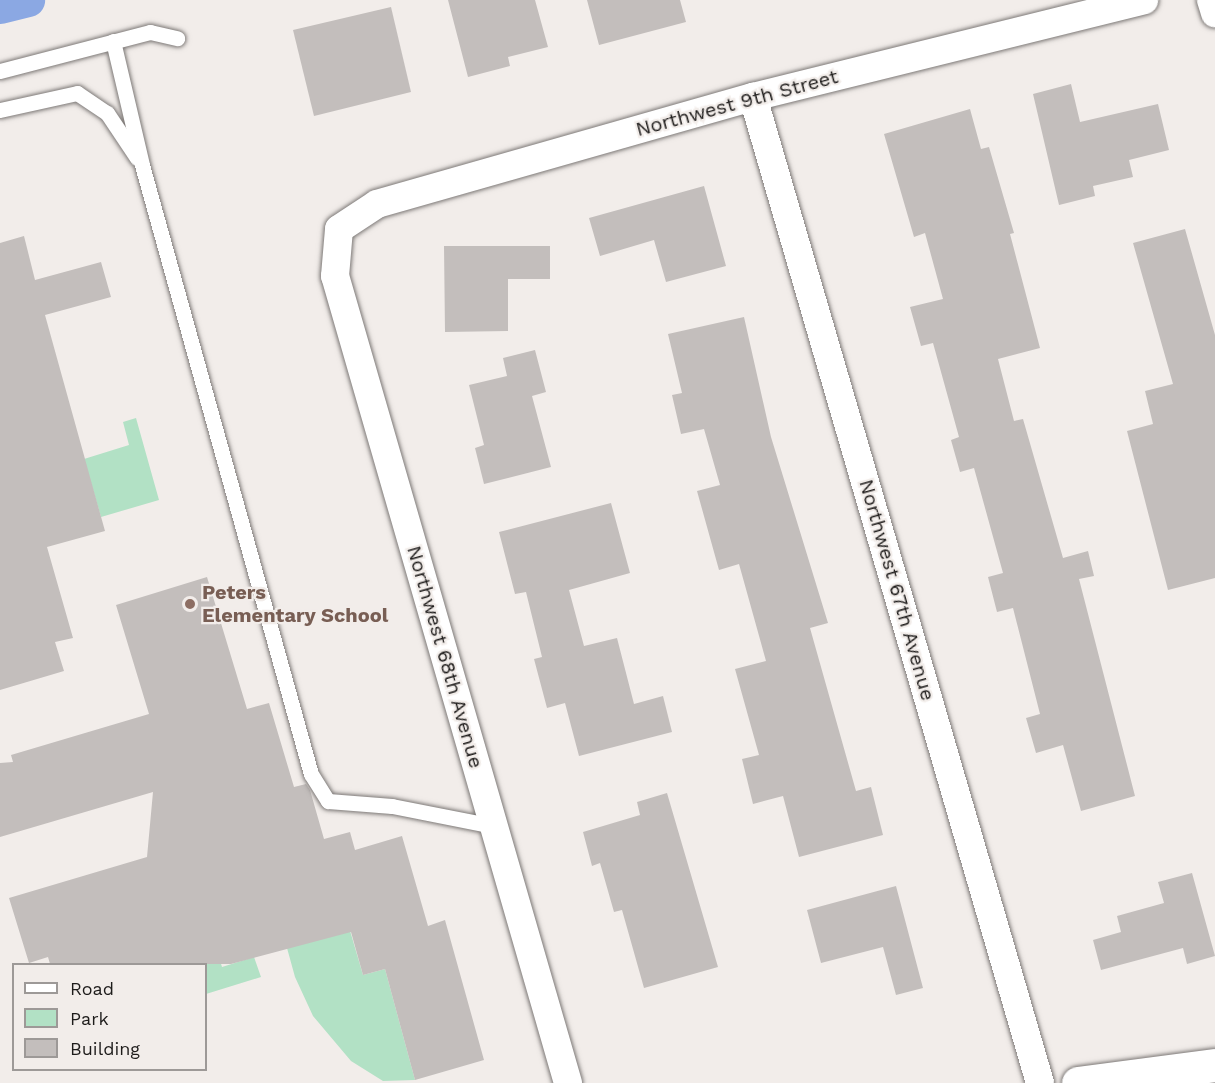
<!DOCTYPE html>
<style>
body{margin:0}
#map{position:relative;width:1215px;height:1083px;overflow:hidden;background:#f2edea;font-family:"Work Sans",sans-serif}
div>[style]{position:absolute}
.green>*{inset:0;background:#b2e1c5}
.canal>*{height:33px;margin:-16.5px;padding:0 16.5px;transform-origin:16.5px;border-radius:16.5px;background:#8ba8e3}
.building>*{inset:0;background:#c3bebc}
.roads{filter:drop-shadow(0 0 2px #7d7977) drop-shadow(0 0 2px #7d7977)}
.service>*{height:15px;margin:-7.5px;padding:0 7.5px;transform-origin:7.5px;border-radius:7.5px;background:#fff}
.minor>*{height:28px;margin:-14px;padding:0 14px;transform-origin:14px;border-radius:14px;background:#fff}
.tertiary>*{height:33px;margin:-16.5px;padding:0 16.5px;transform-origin:16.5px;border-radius:16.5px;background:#fff}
.dots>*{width:16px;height:16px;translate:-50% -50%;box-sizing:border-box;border:3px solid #f2edea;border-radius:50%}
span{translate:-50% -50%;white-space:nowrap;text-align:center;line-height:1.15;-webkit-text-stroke:4.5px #f2edea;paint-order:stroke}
.street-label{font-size:20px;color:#1e1c1b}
.education-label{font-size:20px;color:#785e54;font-weight:700}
.left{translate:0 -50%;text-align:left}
.legend{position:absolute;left:12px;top:963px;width:195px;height:108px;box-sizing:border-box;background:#f2edea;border:2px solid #9d9997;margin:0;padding:8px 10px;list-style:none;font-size:18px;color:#1e1c1b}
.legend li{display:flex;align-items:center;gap:12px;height:30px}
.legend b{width:30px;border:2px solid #9d9997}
</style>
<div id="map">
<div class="green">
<i style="clip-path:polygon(136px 418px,159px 500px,101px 517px,84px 459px,129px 445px,123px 422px)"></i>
<i style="clip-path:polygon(329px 859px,363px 975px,385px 969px,415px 1080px,383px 1081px,351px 1061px,313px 1016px,295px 977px,287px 948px)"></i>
<i style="clip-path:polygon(205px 911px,222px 967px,254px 957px,261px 977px,206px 994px,206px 964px,192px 964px,178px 919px)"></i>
</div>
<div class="canal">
<i style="left:0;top:7px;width:29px;rotate:-14deg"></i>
</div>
<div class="building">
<i style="clip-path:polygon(448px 0,535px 0,548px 47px,508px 57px,510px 66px,468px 77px)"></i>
<i style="clip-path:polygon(587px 0,680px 0,686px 22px,599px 45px)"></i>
<i style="clip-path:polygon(391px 7px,411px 92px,314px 116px,293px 30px)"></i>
<i style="clip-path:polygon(1071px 84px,1080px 122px,1158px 104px,1169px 150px,1129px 160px,1133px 177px,1093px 186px,1095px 196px,1059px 205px,1033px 94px)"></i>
<i style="clip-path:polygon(970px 109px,981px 149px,989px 147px,1014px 233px,1010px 234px,1040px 348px,998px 359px,1014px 421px,1023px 419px,1063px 558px,1088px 551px,1094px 576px,1079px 579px,1135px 796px,1081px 811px,1063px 745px,1036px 753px,1026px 718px,1040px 714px,1013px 608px,997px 612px,988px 577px,1003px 573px,974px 468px,960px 472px,951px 440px,959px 437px,933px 343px,921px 346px,910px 307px,943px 299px,925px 233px,914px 237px,884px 134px)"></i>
<i style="clip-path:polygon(704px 186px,726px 266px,666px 282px,654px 240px,600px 256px,589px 218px)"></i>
<i style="clip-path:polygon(1185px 229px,1215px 335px,1215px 578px,1168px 590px,1127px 431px,1153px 424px,1145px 391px,1173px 384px,1133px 243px)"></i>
<i style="clip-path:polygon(24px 236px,35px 280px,101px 262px,111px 297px,45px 315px,105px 531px,47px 547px,73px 638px,55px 642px,64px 671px,0 690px,0 243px)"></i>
<i style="clip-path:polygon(444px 246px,550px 246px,550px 279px,508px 279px,508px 331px,445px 332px)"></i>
<i style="clip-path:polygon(744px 317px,771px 437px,828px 623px,810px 628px,856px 791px,871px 787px,883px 835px,799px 857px,783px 796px,753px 804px,742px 759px,759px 755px,735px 669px,766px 661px,739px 564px,719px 570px,697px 491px,720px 485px,704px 429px,681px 434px,672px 395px,682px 393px,668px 334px)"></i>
<i style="clip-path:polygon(535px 350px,546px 392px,532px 396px,551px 467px,484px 484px,475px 448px,484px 445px,469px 385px,507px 376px,503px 358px)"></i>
<i style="clip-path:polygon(611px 503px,630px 573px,569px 590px,584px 646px,617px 638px,634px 704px,663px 696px,672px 732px,579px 756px,565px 703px,547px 708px,534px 659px,542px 657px,526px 592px,515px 594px,499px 532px)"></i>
<i style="clip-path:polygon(207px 577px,247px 709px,269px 703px,294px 787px,306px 784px,310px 790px,324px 839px,350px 832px,355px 850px,402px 836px,428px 926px,445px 920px,484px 1060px,415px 1080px,385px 969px,363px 975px,351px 932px,231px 964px,50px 964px,48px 957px,29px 963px,9px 898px,147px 857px,153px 792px,0 837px,0 763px,13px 762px,11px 755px,149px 714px,116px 605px)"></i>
<i style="clip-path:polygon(667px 793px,718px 967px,644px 988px,622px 910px,614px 912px,600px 863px,592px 866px,583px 832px,640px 815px,637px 802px)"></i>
<i style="clip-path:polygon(1192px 873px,1215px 956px,1187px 964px,1183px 948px,1101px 970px,1093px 940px,1121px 932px,1117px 916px,1164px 903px,1158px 882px)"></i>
<i style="clip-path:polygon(896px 886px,923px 988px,896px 995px,883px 947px,821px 963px,807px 910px)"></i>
</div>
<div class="roads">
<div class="service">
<i style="left:113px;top:41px;width:127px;rotate:76.8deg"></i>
<i style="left:142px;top:165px;width:632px;rotate:74.49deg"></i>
<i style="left:311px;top:774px;width:32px;rotate:58deg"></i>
<i style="left:328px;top:801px;width:64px;rotate:4.5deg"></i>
<i style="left:392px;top:806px;width:104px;rotate:11.1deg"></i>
<i style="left:0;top:71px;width:155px;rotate:-14.6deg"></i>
<i style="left:150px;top:32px;width:28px;rotate:13deg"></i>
<i style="left:0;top:110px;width:79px;rotate:-12.4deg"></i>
<i style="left:77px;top:93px;width:36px;rotate:34deg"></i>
<i style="left:107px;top:113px;width:54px;rotate:56.3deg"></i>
</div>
<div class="minor">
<i style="left:1211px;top:0;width:14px;rotate:73deg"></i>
<i style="left:753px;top:97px;width:1027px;rotate:73.77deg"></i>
<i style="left:568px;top:1083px;width:840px;rotate:-106.1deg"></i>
<i style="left:335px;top:276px;width:47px;rotate:-85.1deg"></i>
<i style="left:339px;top:229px;width:45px;rotate:-33.3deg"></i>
<i style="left:377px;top:204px;width:391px;rotate:-15.9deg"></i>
<i style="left:753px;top:97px;width:403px;rotate:-13.9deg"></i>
</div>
<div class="tertiary">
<i style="left:1078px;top:1083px;width:138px;rotate:-7.5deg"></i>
</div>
</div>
<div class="dots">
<i style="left:190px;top:604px;background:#8d6e63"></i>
</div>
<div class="street-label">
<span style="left:737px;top:103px;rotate:-15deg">Northwest 9th Street</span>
<span style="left:897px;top:590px;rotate:74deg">Northwest 67th Avenue</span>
<span style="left:445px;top:657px;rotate:74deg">Northwest 68th Avenue</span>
</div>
<div class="education-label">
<span class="left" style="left:202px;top:604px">Peters<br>Elementary School</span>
</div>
<ul class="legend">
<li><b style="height:8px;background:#fff"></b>Road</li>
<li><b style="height:16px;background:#b2e1c5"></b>Park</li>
<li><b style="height:16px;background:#c3bebc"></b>Building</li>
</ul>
</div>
